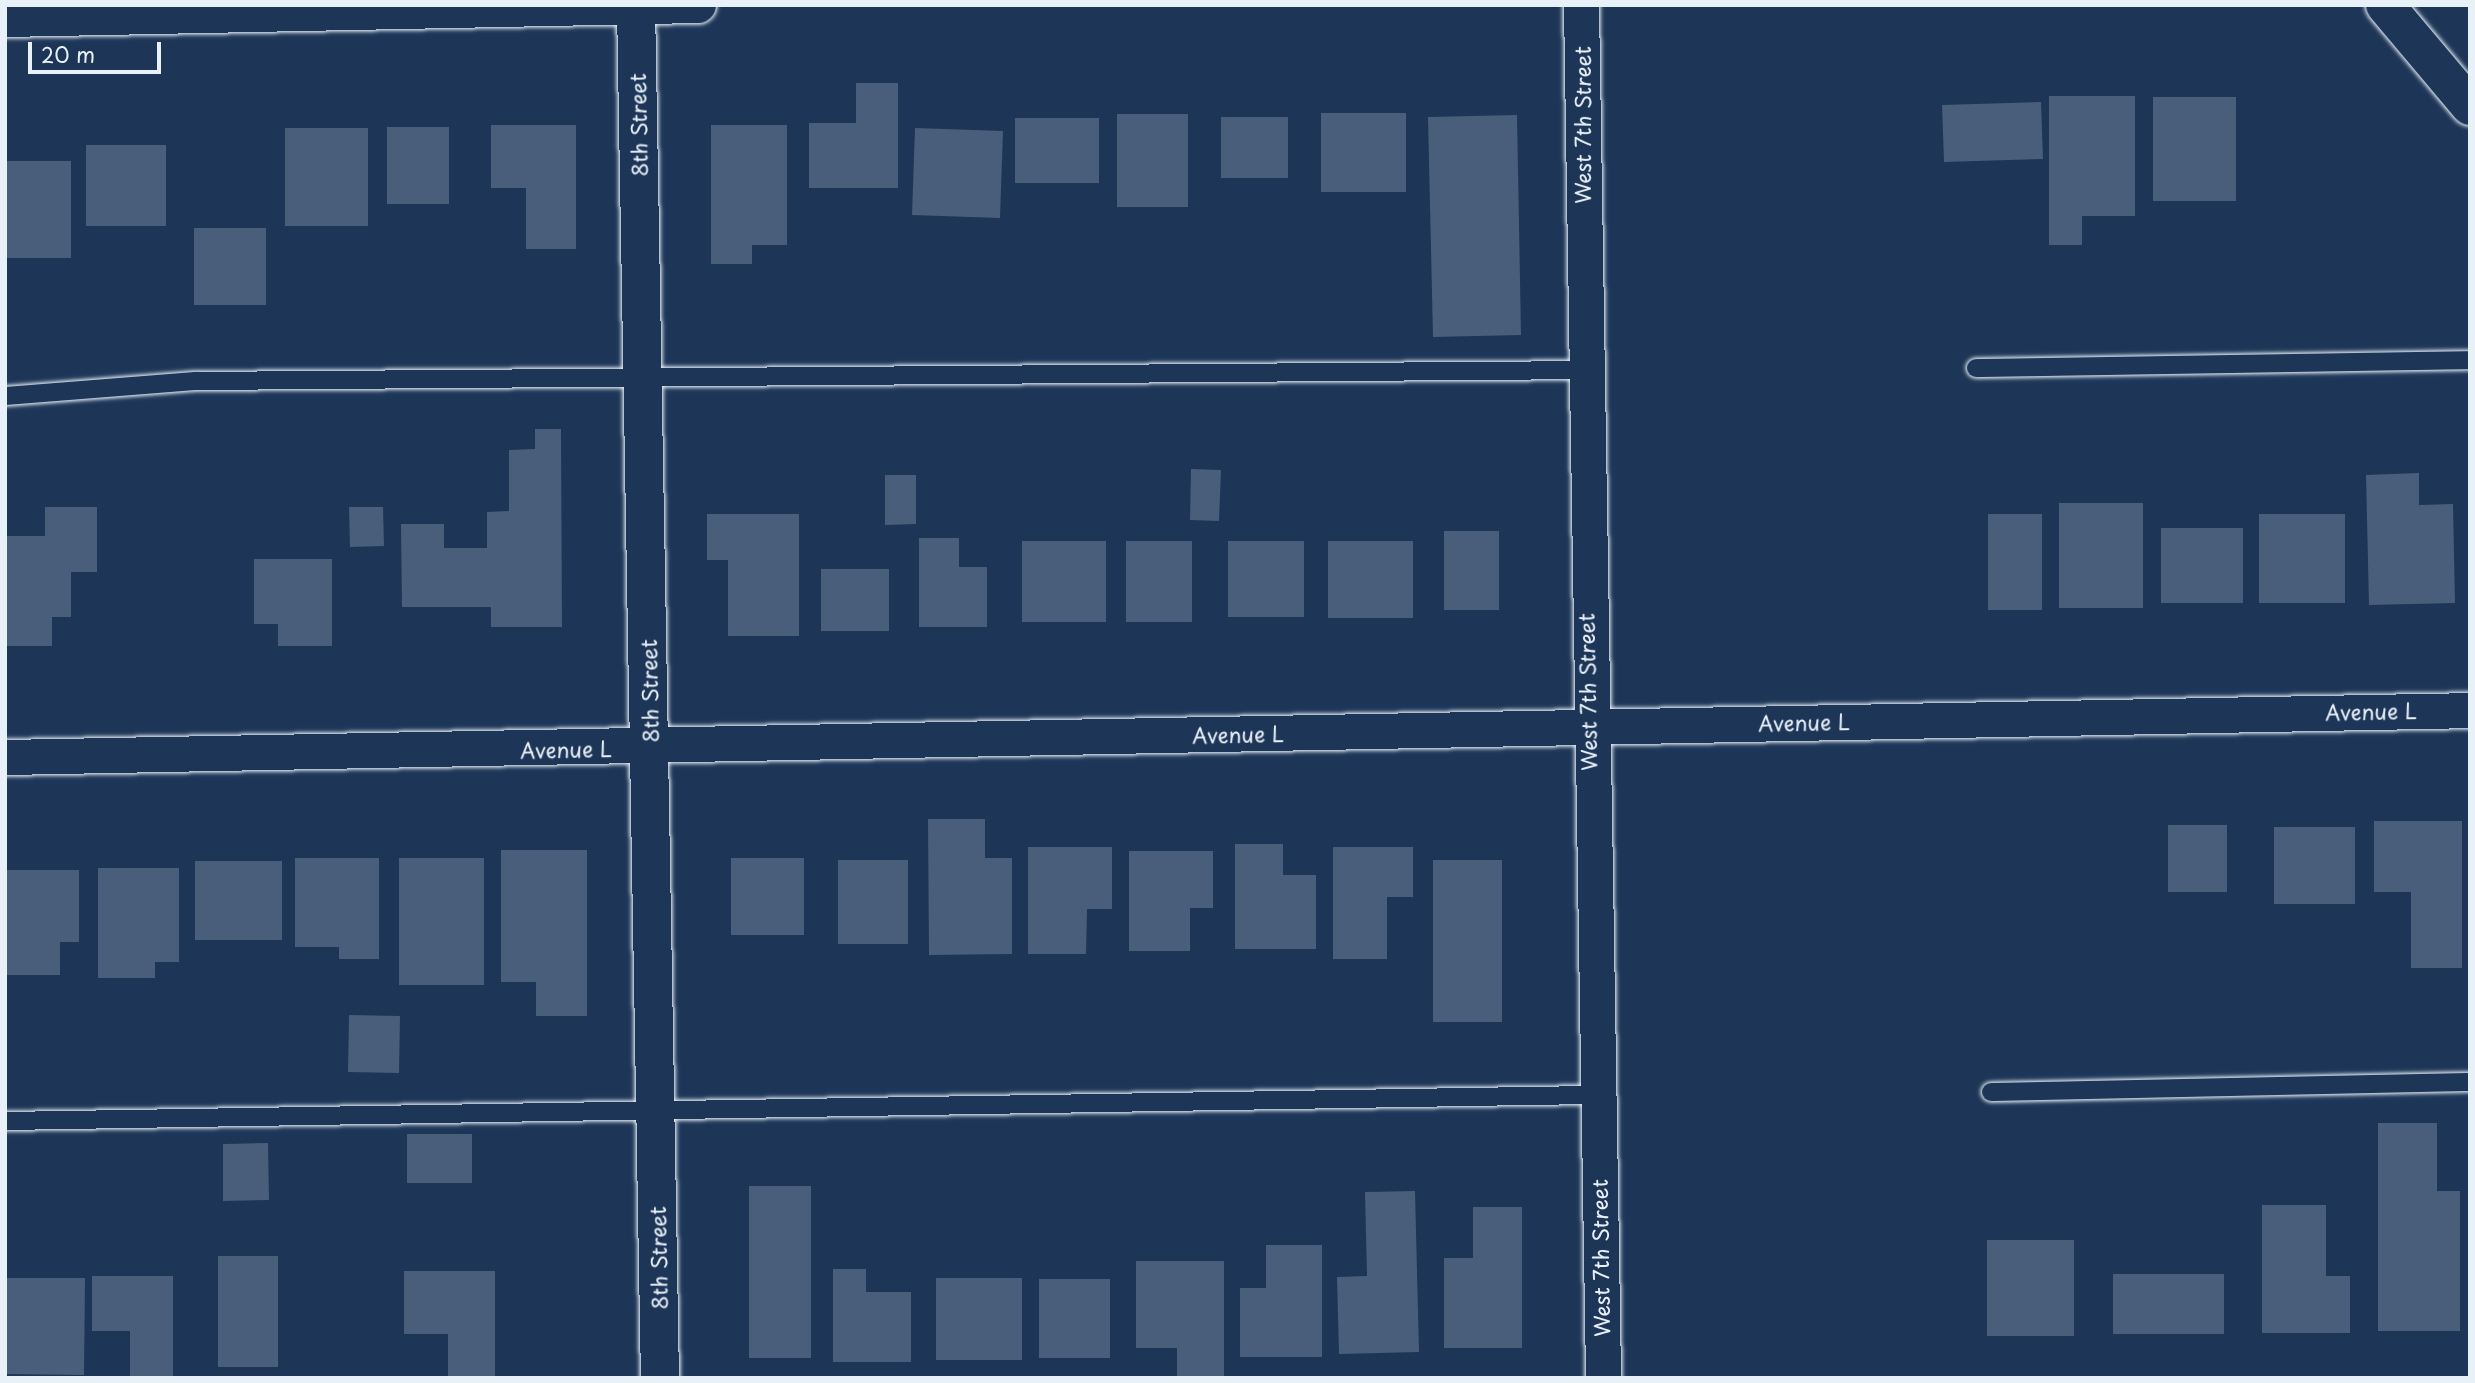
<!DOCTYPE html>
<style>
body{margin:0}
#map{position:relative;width:2475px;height:1383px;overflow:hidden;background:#1d3557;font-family:"Playpen Sans",sans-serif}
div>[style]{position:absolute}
.building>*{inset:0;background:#495e7a}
.roads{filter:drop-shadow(0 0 2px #e8f1f8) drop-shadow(0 0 2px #e8f1f8)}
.lane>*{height:18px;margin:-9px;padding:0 9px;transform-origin:9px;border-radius:9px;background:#1d3557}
.street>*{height:35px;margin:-17.5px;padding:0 17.5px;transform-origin:17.5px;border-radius:17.5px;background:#1d3557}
.secondary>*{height:38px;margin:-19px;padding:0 19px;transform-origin:19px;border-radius:19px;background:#1d3557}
span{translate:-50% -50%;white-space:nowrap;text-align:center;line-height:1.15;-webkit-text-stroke:5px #1d3557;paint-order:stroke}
.street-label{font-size:21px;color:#e8f1f8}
.frame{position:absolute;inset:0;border:7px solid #e8f1f8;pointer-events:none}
.scale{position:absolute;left:28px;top:42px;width:133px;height:32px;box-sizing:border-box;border:4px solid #e8f1f8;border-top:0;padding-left:9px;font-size:21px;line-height:24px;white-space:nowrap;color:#e8f1f8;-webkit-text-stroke:5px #1d3557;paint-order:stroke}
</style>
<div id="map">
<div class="building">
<i style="clip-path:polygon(856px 83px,898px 83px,898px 188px,809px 188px,809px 123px,856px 123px)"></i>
<i style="clip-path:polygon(2049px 96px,2135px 96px,2135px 216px,2082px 216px,2082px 245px,2049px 245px)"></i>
<i style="clip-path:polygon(2153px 97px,2236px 97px,2236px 201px,2153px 201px)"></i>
<i style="clip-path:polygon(2041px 102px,2043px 159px,1944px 162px,1942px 105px)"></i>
<i style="clip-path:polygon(1321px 113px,1406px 113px,1406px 192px,1321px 192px)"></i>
<i style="clip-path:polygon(1117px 114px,1188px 114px,1188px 207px,1117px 207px)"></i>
<i style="clip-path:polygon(1517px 115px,1521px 335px,1433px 337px,1428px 117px)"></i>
<i style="clip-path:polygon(1221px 117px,1288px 117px,1288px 178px,1221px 178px)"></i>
<i style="clip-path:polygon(1015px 118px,1099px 118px,1099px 183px,1015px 183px)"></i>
<i style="clip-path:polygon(491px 125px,576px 125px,576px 249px,526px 249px,526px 188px,491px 188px)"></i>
<i style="clip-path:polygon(711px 125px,787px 125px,787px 245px,752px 245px,752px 264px,711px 264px)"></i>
<i style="clip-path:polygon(387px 127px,449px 127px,449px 204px,387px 204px)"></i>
<i style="clip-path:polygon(285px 128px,368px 128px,368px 226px,285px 226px)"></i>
<i style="clip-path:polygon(915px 128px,1003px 131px,1000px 218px,912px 215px)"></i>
<i style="clip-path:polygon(86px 145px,166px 145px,166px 226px,86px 226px)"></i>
<i style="clip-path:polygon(5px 161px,71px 161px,71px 258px,5px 258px)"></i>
<i style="clip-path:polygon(194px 228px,266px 228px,266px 305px,194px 305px)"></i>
<i style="clip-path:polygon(535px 429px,561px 429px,562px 627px,491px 627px,491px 607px,402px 607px,401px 524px,444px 524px,444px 548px,487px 548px,487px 512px,509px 511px,509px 450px,535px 449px)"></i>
<i style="clip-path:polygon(1191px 469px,1221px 470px,1219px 521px,1190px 520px)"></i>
<i style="clip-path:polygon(2419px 473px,2419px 505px,2453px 504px,2455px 603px,2369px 605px,2366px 475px)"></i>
<i style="clip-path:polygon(885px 475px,916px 475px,916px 524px,885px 525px)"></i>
<i style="clip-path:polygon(2059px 503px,2143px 503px,2143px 608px,2059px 608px)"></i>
<i style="clip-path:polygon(45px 507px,97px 507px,97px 572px,71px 572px,71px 617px,52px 617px,52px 646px,5px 646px,5px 536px,45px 536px)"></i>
<i style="clip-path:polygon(349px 507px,383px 507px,384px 546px,350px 547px)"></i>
<i style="clip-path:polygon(707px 514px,799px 514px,799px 636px,728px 636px,728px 560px,707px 560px)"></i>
<i style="clip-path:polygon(1988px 514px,2042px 514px,2042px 610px,1988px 610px)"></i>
<i style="clip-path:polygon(2259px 514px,2345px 514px,2345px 603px,2259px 603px)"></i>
<i style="clip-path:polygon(2161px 528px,2243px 528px,2243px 603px,2161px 603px)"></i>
<i style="clip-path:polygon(1444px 531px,1499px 531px,1499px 610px,1444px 610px)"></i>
<i style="clip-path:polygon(919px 538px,959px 538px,959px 567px,987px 567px,987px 627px,919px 627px)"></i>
<i style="clip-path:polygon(1022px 541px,1106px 541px,1106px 622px,1022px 622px)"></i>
<i style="clip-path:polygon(1126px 541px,1192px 541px,1192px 622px,1126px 622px)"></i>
<i style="clip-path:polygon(1228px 541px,1304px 541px,1304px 617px,1228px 617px)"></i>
<i style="clip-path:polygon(1328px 541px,1413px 541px,1413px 618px,1328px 618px)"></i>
<i style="clip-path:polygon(254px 559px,332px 559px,332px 646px,278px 646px,278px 624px,254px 624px)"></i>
<i style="clip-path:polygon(821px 569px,889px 569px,889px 631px,821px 631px)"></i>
<i style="clip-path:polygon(928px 819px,985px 819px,985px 858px,1012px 858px,1012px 954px,929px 955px)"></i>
<i style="clip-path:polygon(2374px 821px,2462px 821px,2462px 968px,2411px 968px,2411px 892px,2374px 892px)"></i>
<i style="clip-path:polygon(2168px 825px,2227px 825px,2227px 892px,2168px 892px)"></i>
<i style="clip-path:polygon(2274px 827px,2355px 827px,2355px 904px,2274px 904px)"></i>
<i style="clip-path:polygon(1235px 844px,1283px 844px,1283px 875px,1316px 875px,1316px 949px,1235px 949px)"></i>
<i style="clip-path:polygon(1028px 847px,1112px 847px,1112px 909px,1087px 909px,1086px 954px,1028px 954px)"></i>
<i style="clip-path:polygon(1333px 847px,1413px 847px,1413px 897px,1387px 897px,1387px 959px,1333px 959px)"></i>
<i style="clip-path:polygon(501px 850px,587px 850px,587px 1016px,536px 1016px,536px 982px,501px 982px)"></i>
<i style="clip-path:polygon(1129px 851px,1213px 851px,1213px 908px,1190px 908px,1190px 951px,1129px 951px)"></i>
<i style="clip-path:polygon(295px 858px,379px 858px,379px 959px,339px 959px,339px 947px,295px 947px)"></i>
<i style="clip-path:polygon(399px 858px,484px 858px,484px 985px,399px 985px)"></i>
<i style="clip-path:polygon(731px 858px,804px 858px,804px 935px,731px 935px)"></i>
<i style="clip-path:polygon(838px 860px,908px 860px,908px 944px,838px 944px)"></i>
<i style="clip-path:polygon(1433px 860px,1502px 860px,1502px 1022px,1433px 1022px)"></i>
<i style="clip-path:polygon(195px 861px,282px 861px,282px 940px,195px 940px)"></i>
<i style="clip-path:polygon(98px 868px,179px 868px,179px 962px,155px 962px,155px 978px,98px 978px)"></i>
<i style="clip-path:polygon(5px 870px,79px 870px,79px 942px,60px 942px,60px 975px,5px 975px)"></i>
<i style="clip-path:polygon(349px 1015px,400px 1016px,399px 1073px,348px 1072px)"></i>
<i style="clip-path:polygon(2378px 1123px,2437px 1123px,2437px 1191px,2460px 1191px,2460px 1331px,2378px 1331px)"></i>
<i style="clip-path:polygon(407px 1134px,472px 1134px,472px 1183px,407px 1183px)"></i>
<i style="clip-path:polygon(268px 1143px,269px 1200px,223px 1201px,223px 1144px)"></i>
<i style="clip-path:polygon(749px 1186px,811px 1186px,811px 1358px,749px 1358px)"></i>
<i style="clip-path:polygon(1415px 1191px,1419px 1352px,1339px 1354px,1337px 1277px,1367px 1276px,1365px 1192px)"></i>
<i style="clip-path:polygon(2262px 1205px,2326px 1205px,2326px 1276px,2350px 1276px,2350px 1333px,2262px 1333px)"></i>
<i style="clip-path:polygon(1473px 1207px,1522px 1207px,1522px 1348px,1444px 1348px,1444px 1258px,1473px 1258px)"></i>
<i style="clip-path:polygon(1987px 1240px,2074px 1240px,2074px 1336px,1987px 1336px)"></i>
<i style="clip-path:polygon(1266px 1245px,1322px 1245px,1322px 1357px,1240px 1357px,1240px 1288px,1266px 1288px)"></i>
<i style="clip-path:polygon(218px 1256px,278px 1256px,278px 1367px,218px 1367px)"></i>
<i style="clip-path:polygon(1136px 1261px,1224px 1261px,1224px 1378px,1177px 1378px,1177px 1348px,1136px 1348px)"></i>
<i style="clip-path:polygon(833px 1269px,866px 1269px,866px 1292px,911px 1292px,911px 1362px,833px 1362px)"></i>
<i style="clip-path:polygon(404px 1271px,495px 1271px,495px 1378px,448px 1378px,448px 1334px,404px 1334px)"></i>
<i style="clip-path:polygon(2113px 1274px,2224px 1274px,2224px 1334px,2113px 1334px)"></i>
<i style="clip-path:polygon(92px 1276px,173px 1276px,173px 1378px,130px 1378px,130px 1331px,92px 1331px)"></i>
<i style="clip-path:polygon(5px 1278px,85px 1278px,84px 1375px,5px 1374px)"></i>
<i style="clip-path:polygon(936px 1278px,1022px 1278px,1022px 1360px,936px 1360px)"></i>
<i style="clip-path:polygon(1039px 1279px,1110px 1279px,1110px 1358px,1039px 1358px)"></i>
</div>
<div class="roads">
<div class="lane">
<i style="left:1976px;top:368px;width:494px;rotate:-0.9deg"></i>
<i style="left:5px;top:396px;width:191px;rotate:-4.5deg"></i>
<i style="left:195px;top:381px;width:1389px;rotate:-0.45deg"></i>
<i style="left:1991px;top:1092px;width:479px;rotate:-1.2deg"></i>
<i style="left:5px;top:1121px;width:1591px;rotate:-0.94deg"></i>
</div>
<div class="street">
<i style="left:1581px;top:5px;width:1373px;rotate:89.08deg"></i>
<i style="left:5px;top:19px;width:693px;rotate:-1.16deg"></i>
<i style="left:5px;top:757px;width:2465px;rotate:-1.09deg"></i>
</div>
<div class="secondary">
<i style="left:636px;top:5px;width:1373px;rotate:89deg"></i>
<i style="left:2385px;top:5px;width:132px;rotate:49.9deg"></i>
</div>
</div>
<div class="street-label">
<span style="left:638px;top:125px;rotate:-91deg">8th Street</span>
<span style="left:1582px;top:125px;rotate:-90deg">West 7th Street</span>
<span style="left:649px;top:691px;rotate:-91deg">8th Street</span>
<span style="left:1587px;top:692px;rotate:-91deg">West 7th Street</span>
<span style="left:2371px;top:711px;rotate:-1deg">Avenue L</span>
<span style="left:1804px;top:722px;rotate:-1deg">Avenue L</span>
<span style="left:1238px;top:734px;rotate:-1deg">Avenue L</span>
<span style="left:566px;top:749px;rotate:-1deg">Avenue L</span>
<span style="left:658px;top:1258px;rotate:-91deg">8th Street</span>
<span style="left:1600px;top:1258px;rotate:-91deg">West 7th Street</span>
</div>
<div class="frame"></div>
<div class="scale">20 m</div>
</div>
